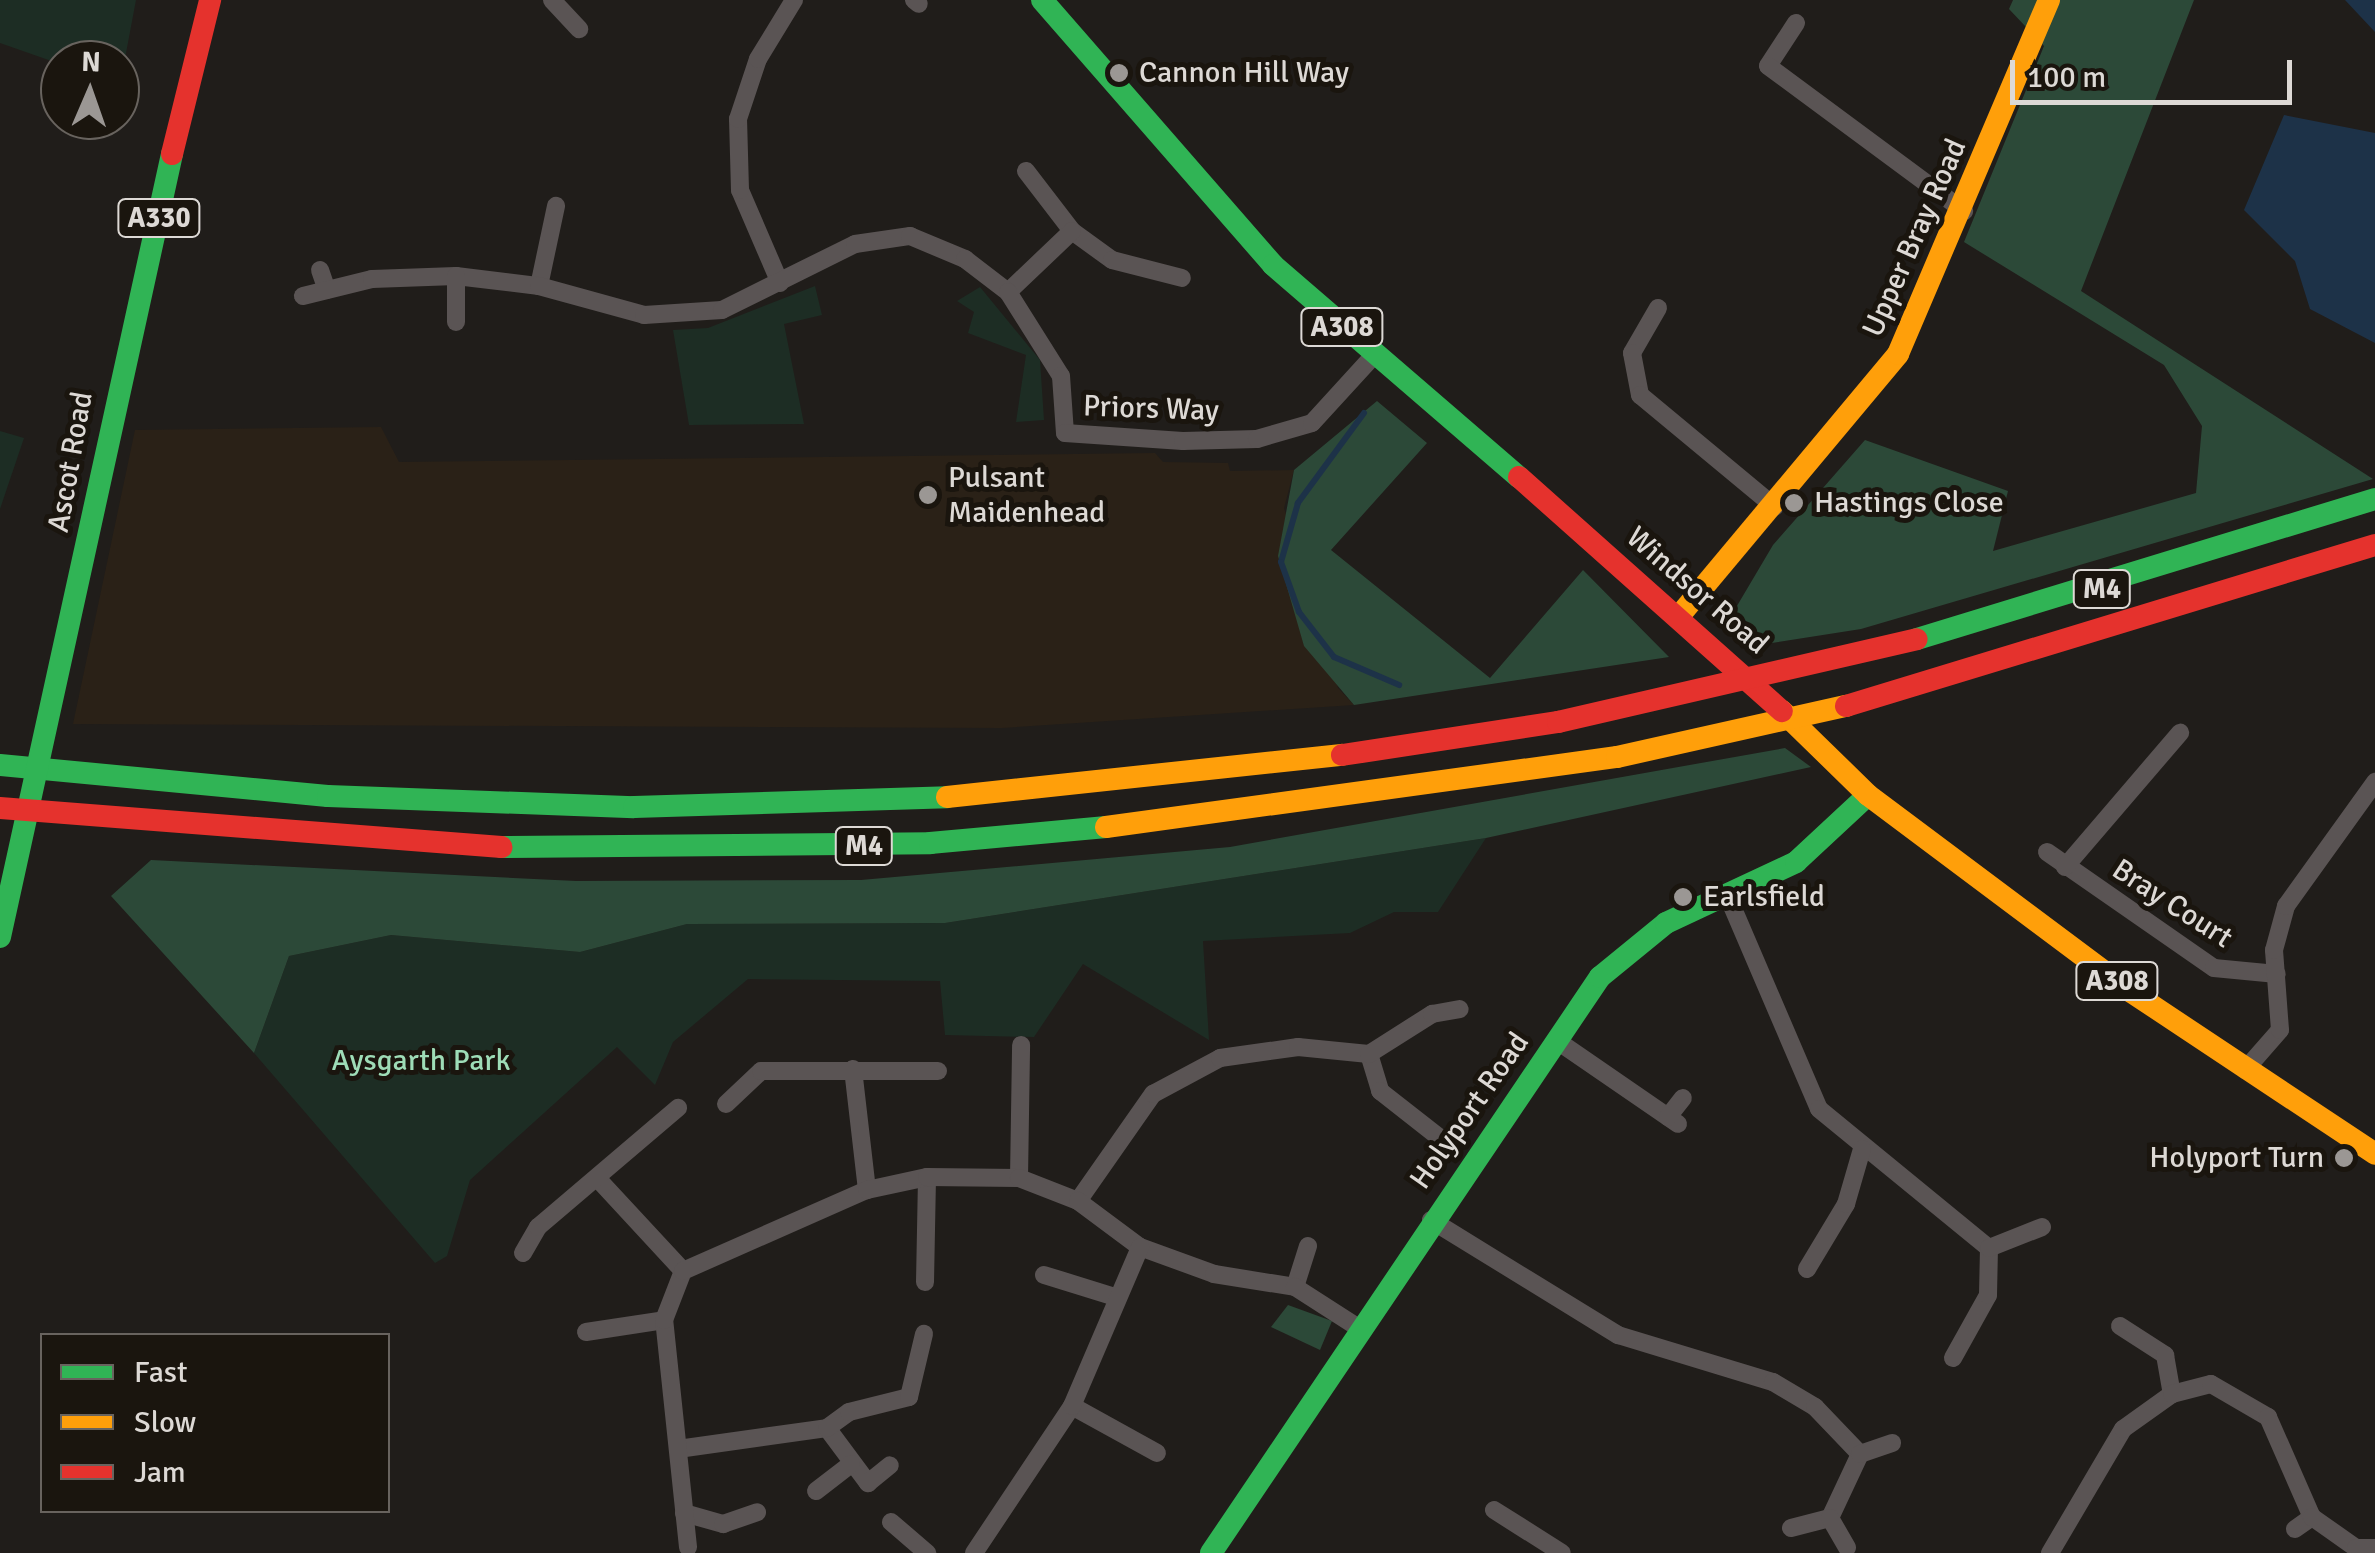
<!DOCTYPE html>
<style>
body{margin:0}
#map{position:relative;width:2375px;height:1553px;overflow:hidden;background:#201d1a;font-family:Signika,sans-serif}
div>[style]{position:absolute}
.built>*{inset:0;background:#2a2117}
.green>*{inset:0;background:#1d2d24}
.forest>*{inset:0;background:#2c4938}
.water>*{inset:0;background:#1d3248}
.stream>*{height:6px;margin:-3px;padding:0 3px;transform-origin:3px;border-radius:3px;background:#1d3248}
.street>*{height:18px;margin:-9px;padding:0 9px;transform-origin:9px;border-radius:9px;background:#5a5454}
.fast>*{height:22px;margin:-11px;padding:0 11px;transform-origin:11px;border-radius:11px;background:#30b455}
.slow>*{height:22px;margin:-11px;padding:0 11px;transform-origin:11px;border-radius:11px;background:#ff9f0a}
.jam>*{height:22px;margin:-11px;padding:0 11px;transform-origin:11px;border-radius:11px;background:#e5322d}
.dots>*{width:28px;height:28px;translate:-50% -50%;box-sizing:border-box;border:5px solid #1a150e;border-radius:50%}
span{translate:-50% -50%;white-space:nowrap;text-align:center;line-height:1.15;-webkit-text-stroke:10px #1a150e;paint-order:stroke}
.shield-label span{padding:2px 8px;background:#1a150e;border:2px solid;border-radius:8px;-webkit-text-stroke-width:0}
.shield-label{font-size:28px;color:#ddd9d5;font-weight:700}
.poi-label{font-size:30px;color:#ddd9d5}
.left{translate:0 -50%;text-align:left}
.right{translate:-100% -50%;text-align:right}
.street-label{font-size:30px;color:#ddd9d5}
.park-label{font-size:30px;color:#9edcb7}
.legend{position:absolute;left:40px;top:1333px;width:350px;height:180px;box-sizing:border-box;background:#1a150e;border:2px solid #68635e;margin:0;padding:12px 18px;list-style:none;font-size:30px;color:#ddd9d5}
.legend li{display:flex;align-items:center;gap:20px;height:50px}
.legend b{width:50px;border:2px solid #68635e}
.north{position:absolute;left:40px;top:40px;width:100px;height:100px;box-sizing:border-box;background:#1a150e;border:2px solid #68635e;border-radius:50%;rotate:2deg;font-size:28px;font-weight:700;line-height:40px;text-align:center;color:#ddd9d5}
.north::after{content:'';display:block;margin:auto;width:35px;height:45px;background:#9b9794;clip-path:polygon(50% 0,100% 100%,50% 72%,0 100%)}
.scale{position:absolute;left:2010px;top:60px;width:282px;height:45px;box-sizing:border-box;border:5px solid #ddd9d5;border-top:0;padding-left:12px;font-size:30px;line-height:35px;white-space:nowrap;color:#ddd9d5;-webkit-text-stroke:8px #1a150e;paint-order:stroke}
</style>
<div id="map">
<div class="built">
<i style="clip-path:polygon(381px 427px,399px 462px,1155px 453px,1163px 462px,1228px 463px,1230px 471px,1294px 470px,1284px 508px,1338px 688px,1354px 705px,1002px 728px,73px 724px,135px 430px)"></i>
</div>
<div class="green">
<i style="clip-path:polygon(0 0,136px 0,120px 85px,120px 60px,60px 64px,0 43px)"></i>
<i style="clip-path:polygon(815px 286px,822px 315px,784px 324px,804px 424px,689px 425px,673px 330px,708px 328px)"></i>
<i style="clip-path:polygon(980px 287px,1040px 360px,1044px 420px,1016px 422px,1026px 355px,968px 333px,974px 312px,957px 301px)"></i>
<i style="clip-path:polygon(0 431px,24px 438px,0 509px)"></i>
<i style="clip-path:polygon(1486px 838px,1438px 912px,1394px 912px,1350px 933px,1203px 941px,1209px 1040px,1083px 964px,1034px 1037px,945px 1035px,940px 981px,748px 979px,673px 1042px,655px 1085px,617px 1047px,523px 1132px,470px 1180px,447px 1256px,435px 1263px,254px 1053px,289px 956px,391px 935px,580px 952px,687px 924px,945px 923px)"></i>
</div>
<div class="forest">
<i style="clip-path:polygon(2013px 0,2194px 0,2081px 291px,2373px 479px,1861px 629px,1752px 646px,1731px 616px,1773px 545px,1865px 440px,2008px 491px,1993px 551px,2196px 493px,2202px 426px,2164px 365px,1964px 242px,2044px 46px,2009px 9px)"></i>
<i style="clip-path:polygon(1377px 401px,1427px 443px,1331px 550px,1490px 678px,1583px 570px,1669px 657px,1354px 705px,1304px 646px,1278px 556px,1294px 470px)"></i>
<i style="clip-path:polygon(1785px 748px,1811px 767px,1486px 838px,945px 923px,687px 924px,580px 952px,391px 935px,289px 956px,254px 1053px,111px 896px,151px 860px,576px 881px,861px 880px,1230px 847px)"></i>
<i style="clip-path:polygon(1288px 1305px,1332px 1321px,1320px 1350px,1271px 1327px)"></i>
</div>
<div class="water">
<i style="clip-path:polygon(2345px 0,2375px 0,2375px 32px)"></i>
<i style="clip-path:polygon(2284px 115px,2375px 133px,2375px 343px,2310px 309px,2295px 261px,2244px 210px)"></i>
</div>
<div class="stream">
<i style="left:1364px;top:413px;width:112px;rotate:126.3deg"></i>
<i style="left:1298px;top:503px;width:61px;rotate:106.1deg"></i>
<i style="left:1281px;top:562px;width:53px;rotate:70.2deg"></i>
<i style="left:1299px;top:612px;width:57px;rotate:52.1deg"></i>
<i style="left:1334px;top:657px;width:71px;rotate:23.3deg"></i>
</div>
<div class="street">
<i style="left:552px;top:0;width:40px;rotate:47deg"></i>
<i style="left:914px;top:0;width:6px;rotate:39deg"></i>
<i style="left:1796px;top:23px;width:51px;rotate:123.1deg"></i>
<i style="left:1768px;top:66px;width:244px;rotate:36.5deg"></i>
<i style="left:1026px;top:171px;width:76px;rotate:52.5deg"></i>
<i style="left:1072px;top:231px;width:49px;rotate:35.9deg"></i>
<i style="left:1112px;top:260px;width:72px;rotate:14.4deg"></i>
<i style="left:320px;top:270px;width:21px;rotate:71deg"></i>
<i style="left:780px;top:283px;width:101px;rotate:-113.3deg"></i>
<i style="left:740px;top:190px;width:71px;rotate:-91.6deg"></i>
<i style="left:738px;top:119px;width:63px;rotate:-71.6deg"></i>
<i style="left:758px;top:59px;width:69px;rotate:-58.6deg"></i>
<i style="left:539px;top:286px;width:82px;rotate:-78deg"></i>
<i style="left:1008px;top:292px;width:88px;rotate:-43.6deg"></i>
<i style="left:303px;top:296px;width:71px;rotate:-13.8deg"></i>
<i style="left:372px;top:279px;width:84px;rotate:-2deg"></i>
<i style="left:456px;top:276px;width:84px;rotate:6.9deg"></i>
<i style="left:539px;top:286px;width:109px;rotate:15.4deg"></i>
<i style="left:644px;top:315px;width:78px;rotate:-3.7deg"></i>
<i style="left:722px;top:310px;width:148px;rotate:-26.4deg"></i>
<i style="left:855px;top:244px;width:56px;rotate:-8.3deg"></i>
<i style="left:910px;top:236px;width:60px;rotate:22.7deg"></i>
<i style="left:965px;top:259px;width:54px;rotate:37.5deg"></i>
<i style="left:1008px;top:292px;width:99px;rotate:57.8deg"></i>
<i style="left:1061px;top:376px;width:57px;rotate:86deg"></i>
<i style="left:1065px;top:433px;width:118px;rotate:3.9deg"></i>
<i style="left:1183px;top:441px;width:74px;rotate:-1.5deg"></i>
<i style="left:1257px;top:439px;width:57px;rotate:-16.2deg"></i>
<i style="left:1312px;top:423px;width:92px;rotate:-47.6deg"></i>
<i style="left:1658px;top:308px;width:52px;rotate:120deg"></i>
<i style="left:1632px;top:353px;width:43px;rotate:79.2deg"></i>
<i style="left:1640px;top:395px;width:175px;rotate:39.7deg"></i>
<i style="left:456px;top:322px;width:46px;rotate:-90deg"></i>
<i style="left:2047px;top:852px;width:203px;rotate:34.8deg"></i>
<i style="left:2214px;top:968px;width:63px;rotate:5.4deg"></i>
<i style="left:2065px;top:867px;width:177px;rotate:-49.4deg"></i>
<i style="left:1729px;top:899px;width:228px;rotate:66.8deg"></i>
<i style="left:1819px;top:1109px;width:220px;rotate:39.3deg"></i>
<i style="left:1556px;top:1040px;width:148px;rotate:34.5deg"></i>
<i style="left:1369px;top:1054px;width:39px;rotate:73deg"></i>
<i style="left:1380px;top:1091px;width:76px;rotate:38.1deg"></i>
<i style="left:853px;top:1069px;width:122px;rotate:83.4deg"></i>
<i style="left:2245px;top:1070px;width:53px;rotate:-48.8deg"></i>
<i style="left:2280px;top:1030px;width:80px;rotate:-94.3deg"></i>
<i style="left:2274px;top:950px;width:46px;rotate:-74.7deg"></i>
<i style="left:2286px;top:906px;width:153px;rotate:-54.3deg"></i>
<i style="left:726px;top:1104px;width:48px;rotate:-43.3deg"></i>
<i style="left:761px;top:1071px;width:177px"></i>
<i style="left:1668px;top:1117px;width:24px;rotate:-52deg"></i>
<i style="left:597px;top:1178px;width:127px;rotate:47.2deg"></i>
<i style="left:1019px;top:1178px;width:133px;rotate:-89.1deg"></i>
<i style="left:1078px;top:1201px;width:131px;rotate:-55deg"></i>
<i style="left:1153px;top:1094px;width:76px;rotate:-28.2deg"></i>
<i style="left:1220px;top:1058px;width:79px;rotate:-8deg"></i>
<i style="left:1298px;top:1047px;width:71px;rotate:5.6deg"></i>
<i style="left:1369px;top:1054px;width:75px;rotate:-32.4deg"></i>
<i style="left:1432px;top:1014px;width:28px;rotate:-10deg"></i>
<i style="left:1431px;top:1220px;width:220px;rotate:31.6deg"></i>
<i style="left:1618px;top:1335px;width:162px;rotate:16.9deg"></i>
<i style="left:1773px;top:1382px;width:49px;rotate:30.8deg"></i>
<i style="left:1815px;top:1407px;width:65px;rotate:46.2deg"></i>
<i style="left:523px;top:1253px;width:30px;rotate:-60deg"></i>
<i style="left:538px;top:1227px;width:184px;rotate:-40.4deg"></i>
<i style="left:1807px;top:1269px;width:76px;rotate:-59deg"></i>
<i style="left:1846px;top:1204px;width:57px;rotate:-73.8deg"></i>
<i style="left:1044px;top:1275px;width:71px;rotate:17.2deg"></i>
<i style="left:925px;top:1282px;width:105px;rotate:-88.9deg"></i>
<i style="left:1295px;top:1287px;width:43px;rotate:-72.4deg"></i>
<i style="left:2120px;top:1326px;width:54px;rotate:32.8deg"></i>
<i style="left:2165px;top:1355px;width:40px;rotate:80deg"></i>
<i style="left:586px;top:1332px;width:79px;rotate:-8.7deg"></i>
<i style="left:1953px;top:1358px;width:72px;rotate:-60.9deg"></i>
<i style="left:1988px;top:1295px;width:47px;rotate:-88.8deg"></i>
<i style="left:1989px;top:1248px;width:57px;rotate:-21.6deg"></i>
<i style="left:1072px;top:1406px;width:97px;rotate:28.9deg"></i>
<i style="left:827px;top:1428px;width:69px;rotate:53.3deg"></i>
<i style="left:868px;top:1483px;width:28px;rotate:-39deg"></i>
<i style="left:678px;top:1449px;width:150px;rotate:-8deg"></i>
<i style="left:827px;top:1428px;width:27px;rotate:-36deg"></i>
<i style="left:849px;top:1412px;width:62px;rotate:-14deg"></i>
<i style="left:909px;top:1397px;width:65px;rotate:-76.6deg"></i>
<i style="left:816px;top:1491px;width:44px;rotate:-37.6deg"></i>
<i style="left:1494px;top:1510px;width:80px;rotate:32.3deg"></i>
<i style="left:684px;top:1513px;width:41px;rotate:15.8deg"></i>
<i style="left:723px;top:1524px;width:36px;rotate:-19deg"></i>
<i style="left:1830px;top:1518px;width:71px;rotate:-64.9deg"></i>
<i style="left:1860px;top:1454px;width:34px;rotate:-19deg"></i>
<i style="left:891px;top:1522px;width:48px;rotate:40.7deg"></i>
<i style="left:1791px;top:1528px;width:40px;rotate:-14.4deg"></i>
<i style="left:1830px;top:1518px;width:34px;rotate:60deg"></i>
<i style="left:2295px;top:1529px;width:21px;rotate:-35deg"></i>
<i style="left:688px;top:1547px;width:228px;rotate:-96deg"></i>
<i style="left:664px;top:1320px;width:53px;rotate:-68.8deg"></i>
<i style="left:683px;top:1271px;width:201px;rotate:-23.8deg"></i>
<i style="left:867px;top:1190px;width:61px;rotate:-12.2deg"></i>
<i style="left:927px;top:1177px;width:92px;rotate:0.6deg"></i>
<i style="left:1019px;top:1178px;width:63px;rotate:21.3deg"></i>
<i style="left:1078px;top:1201px;width:77px;rotate:36.6deg"></i>
<i style="left:1140px;top:1247px;width:79px;rotate:20deg"></i>
<i style="left:1214px;top:1274px;width:82px;rotate:9.1deg"></i>
<i style="left:1295px;top:1287px;width:80px;rotate:32.7deg"></i>
<i style="left:974px;top:1553px;width:177px;rotate:-56.3deg"></i>
<i style="left:1072px;top:1406px;width:173px;rotate:-66.8deg"></i>
<i style="left:2050px;top:1553px;width:144px;rotate:-59.5deg"></i>
<i style="left:2123px;top:1429px;width:60px;rotate:-35.5deg"></i>
<i style="left:2172px;top:1394px;width:40px;rotate:-14.4deg"></i>
<i style="left:2211px;top:1384px;width:66px;rotate:30.1deg"></i>
<i style="left:2268px;top:1417px;width:109px;rotate:66.3deg"></i>
<i style="left:2312px;top:1517px;width:54px;rotate:35.2deg"></i>
<i style="left:2356px;top:1548px;width:19px"></i>
</div>
<div class="fast">
<i style="left:1042px;top:0;width:352px;rotate:48.9deg"></i>
<i style="left:1273px;top:265px;width:325px;rotate:40.8deg"></i>
<i style="left:1917px;top:639px;width:479px;rotate:-17deg"></i>
<i style="left:0;top:765px;width:329px;rotate:5.4deg"></i>
<i style="left:328px;top:796px;width:306px;rotate:2.1deg"></i>
<i style="left:634px;top:807px;width:313px;rotate:-1.8deg"></i>
<i style="left:501px;top:847px;width:429px;rotate:-0.5deg"></i>
<i style="left:930px;top:843px;width:177px;rotate:-5.2deg"></i>
<i style="left:0;top:937px;width:802px;rotate:-77.61deg"></i>
<i style="left:1211px;top:1553px;width:695px;rotate:-55.97deg"></i>
<i style="left:1600px;top:977px;width:85px;rotate:-39.3deg"></i>
<i style="left:1666px;top:923px;width:144px;rotate:-25.1deg"></i>
<i style="left:1796px;top:862px;width:98px;rotate:-42.9deg"></i>
</div>
<div class="slow">
<i style="left:1680px;top:615px;width:340px;rotate:-50.1deg"></i>
<i style="left:1898px;top:354px;width:385px;rotate:-66.9deg"></i>
<i style="left:1782px;top:711px;width:120px;rotate:44.3deg"></i>
<i style="left:1868px;top:795px;width:327px;rotate:36.8deg"></i>
<i style="left:2130px;top:991px;width:294px;rotate:33.6deg"></i>
<i style="left:947px;top:797px;width:397px;rotate:-6.1deg"></i>
<i style="left:1106px;top:827px;width:516px;rotate:-7.8deg"></i>
<i style="left:1617px;top:757px;width:235px;rotate:-12.6deg"></i>
</div>
<div class="jam">
<i style="left:172px;top:154px;width:159px;rotate:-76.1deg"></i>
<i style="left:1519px;top:477px;width:352px;rotate:41.7deg"></i>
<i style="left:1846px;top:706px;width:553px;rotate:-16.93deg"></i>
<i style="left:1342px;top:755px;width:219px;rotate:-8.7deg"></i>
<i style="left:1558px;top:722px;width:368px;rotate:-13deg"></i>
<i style="left:0;top:808px;width:503px;rotate:4.45deg"></i>
</div>
<div class="dots">
<i style="left:1119px;top:73px;background:#9b9794"></i>
<i style="left:928px;top:495px;background:#9b9794"></i>
<i style="left:1794px;top:503px;background:#9b9794"></i>
<i style="left:1683px;top:897px;background:#9b9794"></i>
<i style="left:2344px;top:1158px;background:#9b9794"></i>
</div>
<div class="shield-label">
<span style="left:159px;top:218px">A330</span>
<span style="left:1342px;top:327px">A308</span>
<span style="left:2102px;top:589px">M4</span>
<span style="left:864px;top:846px">M4</span>
<span style="left:2117px;top:981px">A308</span>
</div>
<div class="poi-label">
<span class="left" style="left:1139px;top:73px">Cannon Hill Way</span>
<span class="left" style="left:948px;top:495px">Pulsant<br>Maidenhead</span>
<span class="left" style="left:1814px;top:503px">Hastings Close</span>
<span class="left" style="left:1703px;top:897px">Earlsfield</span>
<span class="right" style="left:2324px;top:1158px">Holyport Turn</span>
</div>
<div class="street-label">
<span style="left:1915px;top:238px;rotate:-66deg">Upper Bray Road</span>
<span style="left:1151px;top:409px;rotate:2deg">Priors Way</span>
<span style="left:71px;top:462px;rotate:-80deg">Ascot Road</span>
<span style="left:1697px;top:591px;rotate:41deg">Windsor Road</span>
<span style="left:2172px;top:904px;rotate:33deg">Bray Court</span>
<span style="left:1470px;top:1111px;rotate:-55deg">Holyport Road</span>
</div>
<div class="park-label">
<span style="left:421px;top:1061px">Aysgarth Park</span>
</div>
<ul class="legend">
<li><b style="height:12px;background:#30b455"></b>Fast</li>
<li><b style="height:12px;background:#ff9f0a"></b>Slow</li>
<li><b style="height:12px;background:#e5322d"></b>Jam</li>
</ul>
<div class="north">N</div>
<div class="scale">100 m</div>
</div>
